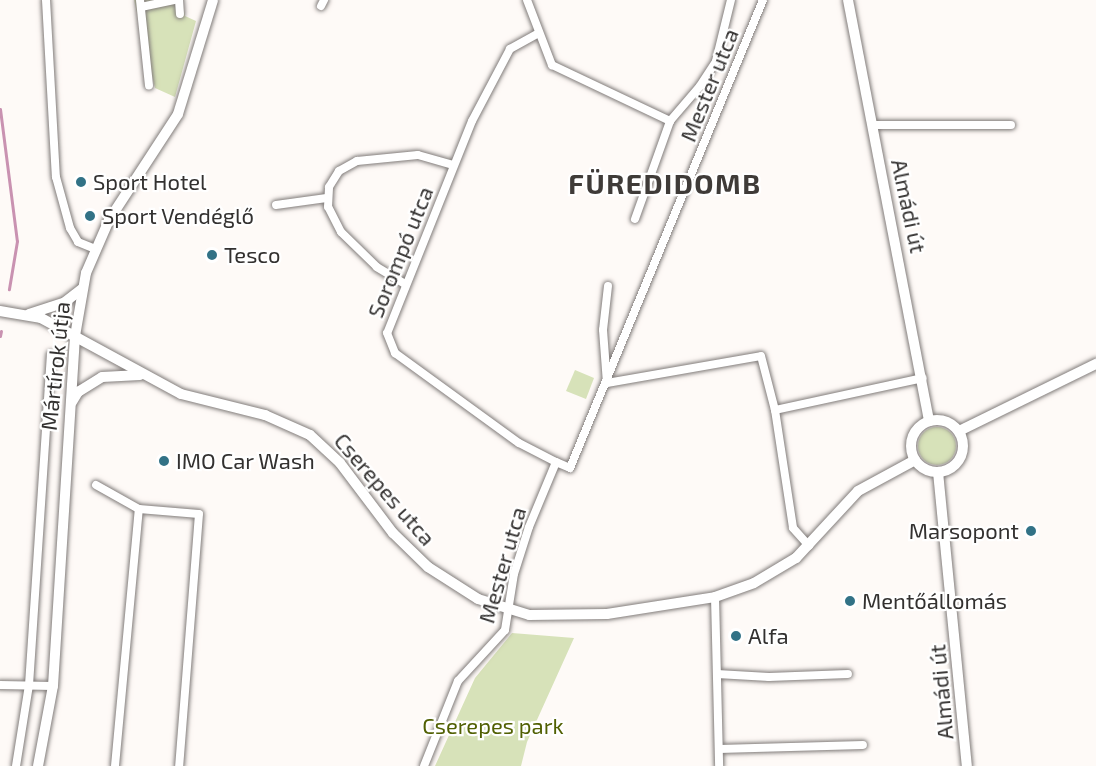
<!DOCTYPE html>
<meta charset="utf-8">
<style>
body{margin:0}
#map{position:relative;width:1096px;height:766px;overflow:hidden;background:#fefaf7;font-family:"Exo 2",sans-serif}
div>[style]{position:absolute}
.green>*{inset:0;background:#d7e2b9}
.round{border-radius:50%}
.stream>*{height:3px;margin:-1.5px;padding:0 1.5px;transform-origin:1.5px;border-radius:1.5px;background:#c992b1}
.roads{filter:drop-shadow(0 0 2px #817c7a) drop-shadow(0 0 2px #817c7a)}
.minor>*{height:8px;margin:-4px;padding:0 4px;transform-origin:4px;border-radius:4px;background:#fff}
.tertiary>*{height:10px;margin:-5px;padding:0 5px;transform-origin:5px;border-radius:5px;background:#fff}
.tertiary>.ring{margin:-5px;padding:0;box-sizing:content-box;background:none;border:10px solid #fff;border-radius:50%}
.dots>*{width:16px;height:16px;translate:-50% -50%;box-sizing:border-box;border:3px solid #fff;border-radius:50%}
span{translate:-50% -50%;white-space:nowrap;text-align:center;line-height:1.15;-webkit-text-stroke:4.5px #fff;paint-order:stroke}
.street-label{font-size:22px;color:#333130}
.poi-label{font-size:22px;color:#333130}
.left{translate:0 -50%;text-align:left}
.right{translate:-100% -50%;text-align:right}
.park-label{font-size:22px;color:#516003}
.district-label{font-size:28px;color:#3f3b38;font-weight:700;letter-spacing:1.5px}
</style>
<div id="map">
<div class="green">
<i style="clip-path:polygon(134px 0,182px 0,185px 16px,196px 21px,175px 97px,155px 88px)"></i>
<i style="clip-path:polygon(575px 370px,594px 378px,586px 399px,566px 391px)"></i>
<i class="round" style="left:918px;top:427px;width:38px;height:38px"></i>
<i style="clip-path:polygon(512px 633px,574px 638px,527px 742px,521px 766px,435px 766px,475px 678px)"></i>
</div>
<div class="stream">
<i style="left:0;top:109px;width:133px;rotate:82.7deg"></i>
<i style="left:17px;top:241px;width:49px;rotate:99.5deg"></i>
<i style="left:0;top:336px;width:5px;rotate:-79deg"></i>
</div>
<div class="roads">
<div class="minor">
<i style="left:46px;top:0;width:177px;rotate:86.8deg"></i>
<i style="left:56px;top:177px;width:53px;rotate:74.6deg"></i>
<i style="left:70px;top:228px;width:16px;rotate:60deg"></i>
<i style="left:78px;top:242px;width:18px;rotate:22deg"></i>
<i style="left:140px;top:0;width:86px;rotate:84deg"></i>
<i style="left:179px;top:0;width:14px;rotate:86deg"></i>
<i style="left:527px;top:0;width:70px;rotate:69deg"></i>
<i style="left:552px;top:65px;width:131px;rotate:25.4deg"></i>
<i style="left:321px;top:6px;width:7px;rotate:-63deg"></i>
<i style="left:141px;top:7px;width:35px;rotate:-12deg"></i>
<i style="left:537px;top:34px;width:31px;rotate:151deg"></i>
<i style="left:510px;top:49px;width:81px;rotate:117.8deg"></i>
<i style="left:472px;top:121px;width:228px;rotate:111.8deg"></i>
<i style="left:387px;top:333px;width:22px;rotate:68deg"></i>
<i style="left:395px;top:353px;width:153px;rotate:36deg"></i>
<i style="left:519px;top:443px;width:42px;rotate:27.2deg"></i>
<i style="left:872px;top:125px;width:139px"></i>
<i style="left:276px;top:205px;width:51px;rotate:-7.8deg"></i>
<i style="left:635px;top:219px;width:104px;rotate:-70.3deg"></i>
<i style="left:670px;top:121px;width:46px;rotate:-49.4deg"></i>
<i style="left:700px;top:86px;width:30px;rotate:-57deg"></i>
<i style="left:716px;top:61px;width:63px;rotate:-76.2deg"></i>
<i style="left:405px;top:284px;width:33px;rotate:-149deg"></i>
<i style="left:377px;top:267px;width:50px;rotate:-135.8deg"></i>
<i style="left:341px;top:232px;width:28px;rotate:-117deg"></i>
<i style="left:328px;top:207px;width:20px;rotate:-87deg"></i>
<i style="left:329px;top:187px;width:19px;rotate:-58deg"></i>
<i style="left:339px;top:171px;width:21px;rotate:-29deg"></i>
<i style="left:357px;top:161px;width:61px;rotate:-5.6deg"></i>
<i style="left:418px;top:155px;width:37px;rotate:16deg"></i>
<i style="left:608px;top:286px;width:44px;rotate:96.5deg"></i>
<i style="left:603px;top:330px;width:53px;rotate:85.7deg"></i>
<i style="left:607px;top:383px;width:156px;rotate:-9.9deg"></i>
<i style="left:761px;top:356px;width:56px;rotate:75.5deg"></i>
<i style="left:775px;top:410px;width:119px;rotate:81.3deg"></i>
<i style="left:793px;top:528px;width:24px;rotate:48deg"></i>
<i style="left:775px;top:410px;width:151px;rotate:-12.2deg"></i>
<i style="left:96px;top:485px;width:49px;rotate:29.2deg"></i>
<i style="left:139px;top:509px;width:60px;rotate:4.8deg"></i>
<i style="left:199px;top:514px;width:253px;rotate:94.5deg"></i>
<i style="left:715px;top:597px;width:169px;rotate:88.6deg"></i>
<i style="left:717px;top:674px;width:52px;rotate:3.3deg"></i>
<i style="left:769px;top:677px;width:79px;rotate:-2.2deg"></i>
<i style="left:0;top:685px;width:53px;rotate:1.1deg"></i>
<i style="left:719px;top:749px;width:144px;rotate:-1.6deg"></i>
<i style="left:16px;top:766px;width:82px;rotate:-80.9deg"></i>
<i style="left:29px;top:685px;width:331px;rotate:-86.2deg"></i>
<i style="left:115px;top:766px;width:258px;rotate:-84.7deg"></i>
<i style="left:424px;top:766px;width:92px;rotate:-68.2deg"></i>
<i style="left:458px;top:681px;width:69px;rotate:-47.3deg"></i>
<i style="left:505px;top:630px;width:57px;rotate:-80.9deg"></i>
<i style="left:514px;top:574px;width:49px;rotate:-72.3deg"></i>
<i style="left:529px;top:527px;width:70px;rotate:-67.4deg"></i>
<i style="left:556px;top:462px;width:15px;rotate:23deg"></i>
<i style="left:570px;top:468px;width:506px;rotate:-67.59deg"></i>
</div>
<div class="tertiary">
<i style="left:848px;top:0;width:429px;rotate:79.1deg"></i>
<i style="left:0;top:311px;width:42px;rotate:9.7deg"></i>
<i style="left:41px;top:318px;width:159px;rotate:28.5deg"></i>
<i style="left:181px;top:394px;width:87px;rotate:14deg"></i>
<i style="left:265px;top:415px;width:49px;rotate:24deg"></i>
<i style="left:310px;top:435px;width:41px;rotate:43deg"></i>
<i style="left:340px;top:463px;width:88px;rotate:52.9deg"></i>
<i style="left:393px;top:533px;width:49px;rotate:44.2deg"></i>
<i style="left:428px;top:567px;width:59px;rotate:32.6deg"></i>
<i style="left:478px;top:599px;width:53px;rotate:17.4deg"></i>
<i style="left:529px;top:615px;width:78px;rotate:-0.7deg"></i>
<i style="left:607px;top:614px;width:109px;rotate:-8.9deg"></i>
<i style="left:715px;top:597px;width:41px;rotate:-19.7deg"></i>
<i style="left:754px;top:583px;width:49px;rotate:-30.8deg"></i>
<i style="left:796px;top:558px;width:91px;rotate:-47.2deg"></i>
<i style="left:858px;top:491px;width:65px;rotate:-28.5deg"></i>
<i style="left:29px;top:314px;width:38px;rotate:-18deg"></i>
<i style="left:65px;top:302px;width:23px;rotate:-38deg"></i>
<i style="left:72px;top:402px;width:12px;rotate:-59deg"></i>
<i style="left:78px;top:392px;width:28px;rotate:-32deg"></i>
<i style="left:102px;top:377px;width:38px;rotate:-3deg"></i>
<i class="ring" style="left:911px;top:420px;width:42px;height:42px"></i>
<i style="left:959px;top:431px;width:153px;rotate:-26.1deg"></i>
<i style="left:938px;top:472px;width:295px;rotate:84.4deg"></i>
<i style="left:38px;top:766px;width:81px;rotate:-79.4deg"></i>
<i style="left:53px;top:686px;width:351px;rotate:-86.4deg"></i>
<i style="left:75px;top:336px;width:64px;rotate:-80.1deg"></i>
<i style="left:86px;top:273px;width:58px;rotate:-66.5deg"></i>
<i style="left:109px;top:220px;width:126px;rotate:-56.9deg"></i>
<i style="left:178px;top:114px;width:119px;rotate:-72.9deg"></i>
</div>
</div>
<div class="dots">
<i style="left:81px;top:182px;background:#327286"></i>
<i style="left:90px;top:216px;background:#327286"></i>
<i style="left:212px;top:255px;background:#327286"></i>
<i style="left:164px;top:461px;background:#327286"></i>
<i style="left:1031px;top:531px;background:#327286"></i>
<i style="left:850px;top:601px;background:#327286"></i>
<i style="left:736px;top:636px;background:#327286"></i>
</div>
<div class="street-label">
<span style="left:709px;top:85px;rotate:-68deg">Mester utca</span>
<span style="left:909px;top:206px;rotate:78deg">Almádi út</span>
<span style="left:400px;top:252px;rotate:-68deg">Sorompó utca</span>
<span style="left:55px;top:366px;rotate:-84deg">Mártírok útja</span>
<span style="left:385px;top:489px;rotate:49deg">Cserepes utca</span>
<span style="left:502px;top:565px;rotate:-74deg">Mester utca</span>
<span style="left:941px;top:692px;rotate:-95deg">Almádi út</span>
</div>
<div class="poi-label">
<span class="left" style="left:93px;top:182px">Sport Hotel</span>
<span class="left" style="left:102px;top:216px">Sport Vendéglő</span>
<span class="left" style="left:224px;top:255px">Tesco</span>
<span class="left" style="left:176px;top:461px">IMO Car Wash</span>
<span class="right" style="left:1019px;top:531px">Marsopont</span>
<span class="left" style="left:862px;top:601px">Mentőállomás</span>
<span class="left" style="left:748px;top:636px">Alfa</span>
</div>
<div class="park-label">
<span style="left:493px;top:726px">Cserepes park</span>
</div>
<div class="district-label">
<span style="left:665px;top:183px">FÜREDIDOMB</span>
</div>
</div>
